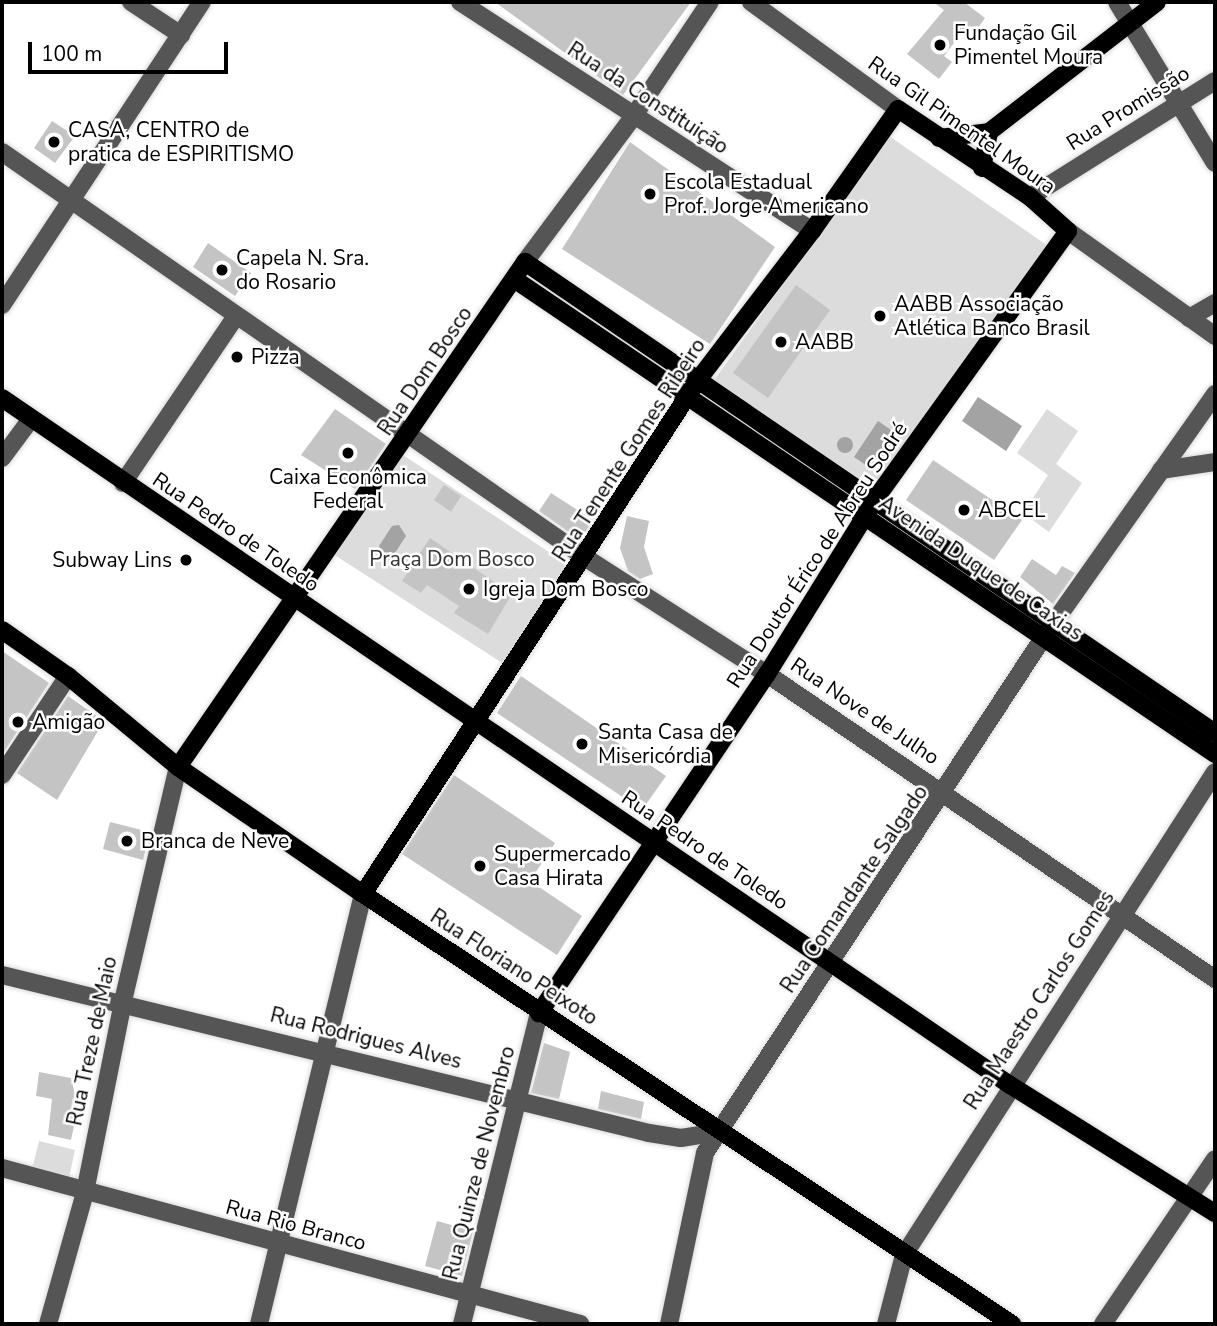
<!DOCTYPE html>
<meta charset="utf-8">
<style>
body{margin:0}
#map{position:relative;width:1217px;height:1326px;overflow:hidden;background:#fff;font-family:"Nunito Sans",sans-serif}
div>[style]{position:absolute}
.green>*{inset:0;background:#dcdcdc}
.water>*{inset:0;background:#a3a3a3}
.round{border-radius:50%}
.building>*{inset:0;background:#c4c4c4}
.roads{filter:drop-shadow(0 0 2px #dbdbdb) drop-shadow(0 0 2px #dbdbdb)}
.minor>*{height:18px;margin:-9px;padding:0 9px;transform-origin:9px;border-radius:9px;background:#555}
.major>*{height:18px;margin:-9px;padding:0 9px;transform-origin:9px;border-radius:9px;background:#000}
.dots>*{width:19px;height:19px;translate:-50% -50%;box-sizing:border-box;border:4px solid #fff;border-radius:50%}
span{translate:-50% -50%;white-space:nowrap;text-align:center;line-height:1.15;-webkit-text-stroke:5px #fff;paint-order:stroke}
.poi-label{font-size:21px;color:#000}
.left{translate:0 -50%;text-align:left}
.right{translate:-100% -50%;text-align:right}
.street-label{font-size:21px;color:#000}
.park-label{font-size:21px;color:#333}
.frame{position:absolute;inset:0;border:4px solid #000;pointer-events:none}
.scale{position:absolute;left:28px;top:42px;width:200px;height:32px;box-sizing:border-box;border:4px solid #000;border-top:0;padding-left:9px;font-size:21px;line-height:24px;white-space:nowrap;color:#000;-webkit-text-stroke:5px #fff;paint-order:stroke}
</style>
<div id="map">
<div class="green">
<i style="clip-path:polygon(889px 136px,1048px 246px,874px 498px,710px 386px)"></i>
<i style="clip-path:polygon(1047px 409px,1078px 431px,1056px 464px,1082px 483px,1049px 532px,1023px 513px,1048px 475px,1017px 453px)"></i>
<i style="clip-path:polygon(403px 455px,573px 568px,507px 666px,333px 554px)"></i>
<i style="clip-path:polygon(39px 1141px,75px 1150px,69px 1178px,32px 1169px)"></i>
</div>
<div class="water">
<i style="clip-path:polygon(978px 397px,1022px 426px,1006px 451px,962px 421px)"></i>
<i style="clip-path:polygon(878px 421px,897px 434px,873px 470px,854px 457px)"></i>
<i class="round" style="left:837px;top:437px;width:16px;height:16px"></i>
<i style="clip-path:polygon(399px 525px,406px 536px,393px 556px,385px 557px,379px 546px,392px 526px)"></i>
</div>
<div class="building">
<i style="clip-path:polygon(495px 2px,691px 2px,623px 95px)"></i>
<i style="clip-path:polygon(933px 2px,964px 2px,985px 18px,975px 32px,967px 26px,944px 56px,952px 62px,939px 79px,907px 54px,944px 10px)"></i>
<i style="clip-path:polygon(52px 121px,75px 136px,55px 163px,34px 148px)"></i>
<i style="clip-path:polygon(630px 142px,775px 247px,710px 344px,562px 249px)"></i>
<i style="clip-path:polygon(208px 243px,251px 273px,235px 296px,193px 267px)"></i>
<i style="clip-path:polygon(796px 285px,830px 310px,768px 398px,733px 373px)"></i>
<i style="clip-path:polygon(335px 409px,386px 444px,355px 489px,301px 455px)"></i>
<i style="clip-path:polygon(933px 460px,1022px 520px,994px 560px,906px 500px)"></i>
<i style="clip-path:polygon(444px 485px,461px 496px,451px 512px,434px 500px)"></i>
<i style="clip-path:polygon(551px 493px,593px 520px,580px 540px,539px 511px)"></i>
<i style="clip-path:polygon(627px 516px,649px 521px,644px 547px,653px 574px,640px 579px,628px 571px,620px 548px)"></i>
<i style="clip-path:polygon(430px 538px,512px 594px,488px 634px,454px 613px,459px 606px,427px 585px,421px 593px,402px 581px)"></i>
<i style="clip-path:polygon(1032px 559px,1056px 575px,1062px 566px,1075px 573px,1053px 604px,1020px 577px)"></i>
<i style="clip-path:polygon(2px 651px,49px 683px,2px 755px)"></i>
<i style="clip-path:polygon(521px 676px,666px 776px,642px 810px,497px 713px)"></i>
<i style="clip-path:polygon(68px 696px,104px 721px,57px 800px,17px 773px)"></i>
<i style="clip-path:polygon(454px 775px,555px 843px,530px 881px,582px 916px,557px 955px,402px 854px)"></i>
<i style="clip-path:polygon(110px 822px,150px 832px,143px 860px,103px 849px)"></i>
<i style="clip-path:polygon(544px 1043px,570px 1052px,559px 1099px,531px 1093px)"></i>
<i style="clip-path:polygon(39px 1072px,71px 1078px,78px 1107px,71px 1140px,48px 1135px,52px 1099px,36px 1096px)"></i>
<i style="clip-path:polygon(601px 1091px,644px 1102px,641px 1119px,598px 1109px)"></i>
<i style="clip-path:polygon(437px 1221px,473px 1231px,462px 1276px,425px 1266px)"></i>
</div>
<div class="roads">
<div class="minor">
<i style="left:131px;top:2px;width:60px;rotate:33.4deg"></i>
<i style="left:460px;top:2px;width:420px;rotate:33deg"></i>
<i style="left:751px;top:2px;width:182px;rotate:36.1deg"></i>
<i style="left:1117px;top:2px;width:188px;rotate:58.7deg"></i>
<i style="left:2px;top:152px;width:711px;rotate:34.81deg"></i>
<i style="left:586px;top:558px;width:215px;rotate:32.7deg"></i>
<i style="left:767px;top:674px;width:542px;rotate:34.25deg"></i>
<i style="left:1030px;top:197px;width:218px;rotate:-32.1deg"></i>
<i style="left:1068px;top:231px;width:181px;rotate:35.5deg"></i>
<i style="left:525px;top:262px;width:181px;rotate:-53.3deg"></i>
<i style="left:633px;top:117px;width:138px;rotate:-56.2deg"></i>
<i style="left:2px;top:305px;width:363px;rotate:-56.6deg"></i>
<i style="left:1189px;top:318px;width:30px;rotate:-30deg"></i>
<i style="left:2px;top:458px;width:49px;rotate:-53.4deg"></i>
<i style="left:1161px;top:470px;width:55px;rotate:-8.4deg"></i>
<i style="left:123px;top:483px;width:202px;rotate:-55.9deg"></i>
<i style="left:2px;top:775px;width:119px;rotate:-56.3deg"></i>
<i style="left:2px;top:975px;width:666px;rotate:13.72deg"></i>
<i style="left:649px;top:1133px;width:32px;rotate:9deg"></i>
<i style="left:681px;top:1138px;width:39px;rotate:-9deg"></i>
<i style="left:2px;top:1168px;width:599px;rotate:15.1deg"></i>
<i style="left:48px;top:1324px;width:137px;rotate:-74.3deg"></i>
<i style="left:85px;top:1192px;width:195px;rotate:-78.7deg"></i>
<i style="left:123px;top:1001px;width:240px;rotate:-76.8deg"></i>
<i style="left:259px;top:1324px;width:442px;rotate:-76.4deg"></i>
<i style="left:462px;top:1324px;width:320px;rotate:-76.1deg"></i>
<i style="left:669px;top:1324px;width:175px;rotate:-78.1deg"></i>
<i style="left:705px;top:1153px;width:616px;rotate:-56.72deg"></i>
<i style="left:1043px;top:638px;width:299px;rotate:-54.8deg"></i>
<i style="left:886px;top:1324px;width:71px;rotate:-75.4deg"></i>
<i style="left:904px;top:1255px;width:574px;rotate:-57.22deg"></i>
<i style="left:1103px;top:1324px;width:199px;rotate:-55.8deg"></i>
</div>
<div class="major">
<i style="left:939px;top:138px;width:50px;rotate:-6.8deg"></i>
<i style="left:989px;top:132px;width:212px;rotate:-37.7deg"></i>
<i style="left:982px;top:168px;width:37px;rotate:-79deg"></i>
<i style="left:514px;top:279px;width:847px;rotate:34.12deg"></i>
<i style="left:2px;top:398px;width:1220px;rotate:34.28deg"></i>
<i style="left:1010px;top:1085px;width:242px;rotate:32deg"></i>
<i style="left:2px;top:630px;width:80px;rotate:34.9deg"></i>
<i style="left:68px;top:676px;width:143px;rotate:39.6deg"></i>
<i style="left:178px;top:767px;width:224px;rotate:34.5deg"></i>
<i style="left:363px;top:894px;width:779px;rotate:33.53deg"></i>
<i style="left:178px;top:767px;width:613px;rotate:-55.51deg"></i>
<i style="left:525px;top:262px;width:835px;rotate:34.32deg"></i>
<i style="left:363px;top:894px;width:614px;rotate:-56.91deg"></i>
<i style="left:698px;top:380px;width:188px;rotate:-52.6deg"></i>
<i style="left:812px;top:231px;width:149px;rotate:-54.8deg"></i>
<i style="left:898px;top:109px;width:159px;rotate:33.7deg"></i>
<i style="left:1030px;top:197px;width:51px;rotate:41.8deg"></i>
<i style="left:1068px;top:231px;width:331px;rotate:125.7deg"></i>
<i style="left:875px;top:500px;width:205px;rotate:121.8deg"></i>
<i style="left:767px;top:674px;width:409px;rotate:123.9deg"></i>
</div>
</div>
<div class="dots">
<i style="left:940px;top:45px;background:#000"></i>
<i style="left:54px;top:142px;background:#000"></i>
<i style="left:650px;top:194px;background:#000"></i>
<i style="left:222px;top:270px;background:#000"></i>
<i style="left:880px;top:316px;background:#000"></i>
<i style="left:781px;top:342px;background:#000"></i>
<i style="left:237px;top:357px;background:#000"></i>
<i style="left:348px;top:453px;background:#000"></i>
<i style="left:964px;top:510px;background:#000"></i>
<i style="left:186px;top:560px;background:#000"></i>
<i style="left:469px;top:589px;background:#000"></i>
<i style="left:18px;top:722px;background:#000"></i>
<i style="left:582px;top:744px;background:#000"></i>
<i style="left:127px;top:841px;background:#000"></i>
<i style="left:480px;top:866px;background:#000"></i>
</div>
<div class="poi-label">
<span class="left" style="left:954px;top:45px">Fundação Gil<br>Pimentel Moura</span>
<span class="left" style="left:68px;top:142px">CASA, CENTRO de<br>pratica de ESPIRITISMO</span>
<span class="left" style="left:664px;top:194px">Escola Estadual<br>Prof. Jorge Americano</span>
<span class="left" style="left:236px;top:270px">Capela N. Sra.<br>do Rosario</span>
<span class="left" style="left:894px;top:316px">AABB Associação<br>Atlética Banco Brasil</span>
<span class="left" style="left:795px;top:342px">AABB</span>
<span class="left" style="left:251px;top:357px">Pizza</span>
<span style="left:348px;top:489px">Caixa Econômica<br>Federal</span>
<span class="left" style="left:978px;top:510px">ABCEL</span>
<span class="right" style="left:172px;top:560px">Subway Lins</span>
<span class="left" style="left:483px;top:589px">Igreja Dom Bosco</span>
<span class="left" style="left:32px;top:722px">Amigão</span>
<span class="left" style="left:598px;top:744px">Santa Casa de<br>Misericórdia</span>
<span class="left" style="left:141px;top:841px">Branca de Neve</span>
<span class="left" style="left:494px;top:866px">Supermercado<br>Casa Hirata</span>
</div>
<div class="street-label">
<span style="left:648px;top:98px;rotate:33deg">Rua da Constituição</span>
<span style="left:1128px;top:108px;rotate:-32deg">Rua Promissão</span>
<span style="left:962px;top:125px;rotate:35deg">Rua Gil Pimentel Moura</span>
<span style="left:425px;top:371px;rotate:-56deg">Rua Dom Bosco</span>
<span style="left:629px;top:450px;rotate:-57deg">Rua Tenente Gomes Ribeiro</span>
<span style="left:236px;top:532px;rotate:34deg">Rua Pedro de Toledo</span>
<span style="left:817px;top:555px;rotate:-57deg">Rua Doutor Érico de Abreu Sodré</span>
<span style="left:981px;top:568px;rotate:34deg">Avenida Duque de Caxias</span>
<span style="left:865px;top:711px;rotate:34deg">Rua Nove de Julho</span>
<span style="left:705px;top:850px;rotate:34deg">Rua Pedro de Toledo</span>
<span style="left:854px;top:889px;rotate:-56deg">Rua Comandante Salgado</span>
<span style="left:514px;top:967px;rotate:33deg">Rua Floriano Peixoto</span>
<span style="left:1039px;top:1000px;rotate:-57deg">Rua Maestro Carlos Gomes</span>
<span style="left:366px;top:1038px;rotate:14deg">Rua Rodrigues Alves</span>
<span style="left:92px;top:1041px;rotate:-78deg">Rua Treze de Maio</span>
<span style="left:479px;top:1163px;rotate:-76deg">Rua Quinze de Novembro</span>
<span style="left:296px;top:1225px;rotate:15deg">Rua Rio Branco</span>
</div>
<div class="park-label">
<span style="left:452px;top:559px">Praça Dom Bosco</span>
</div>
<div class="frame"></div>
<div class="scale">100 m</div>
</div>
